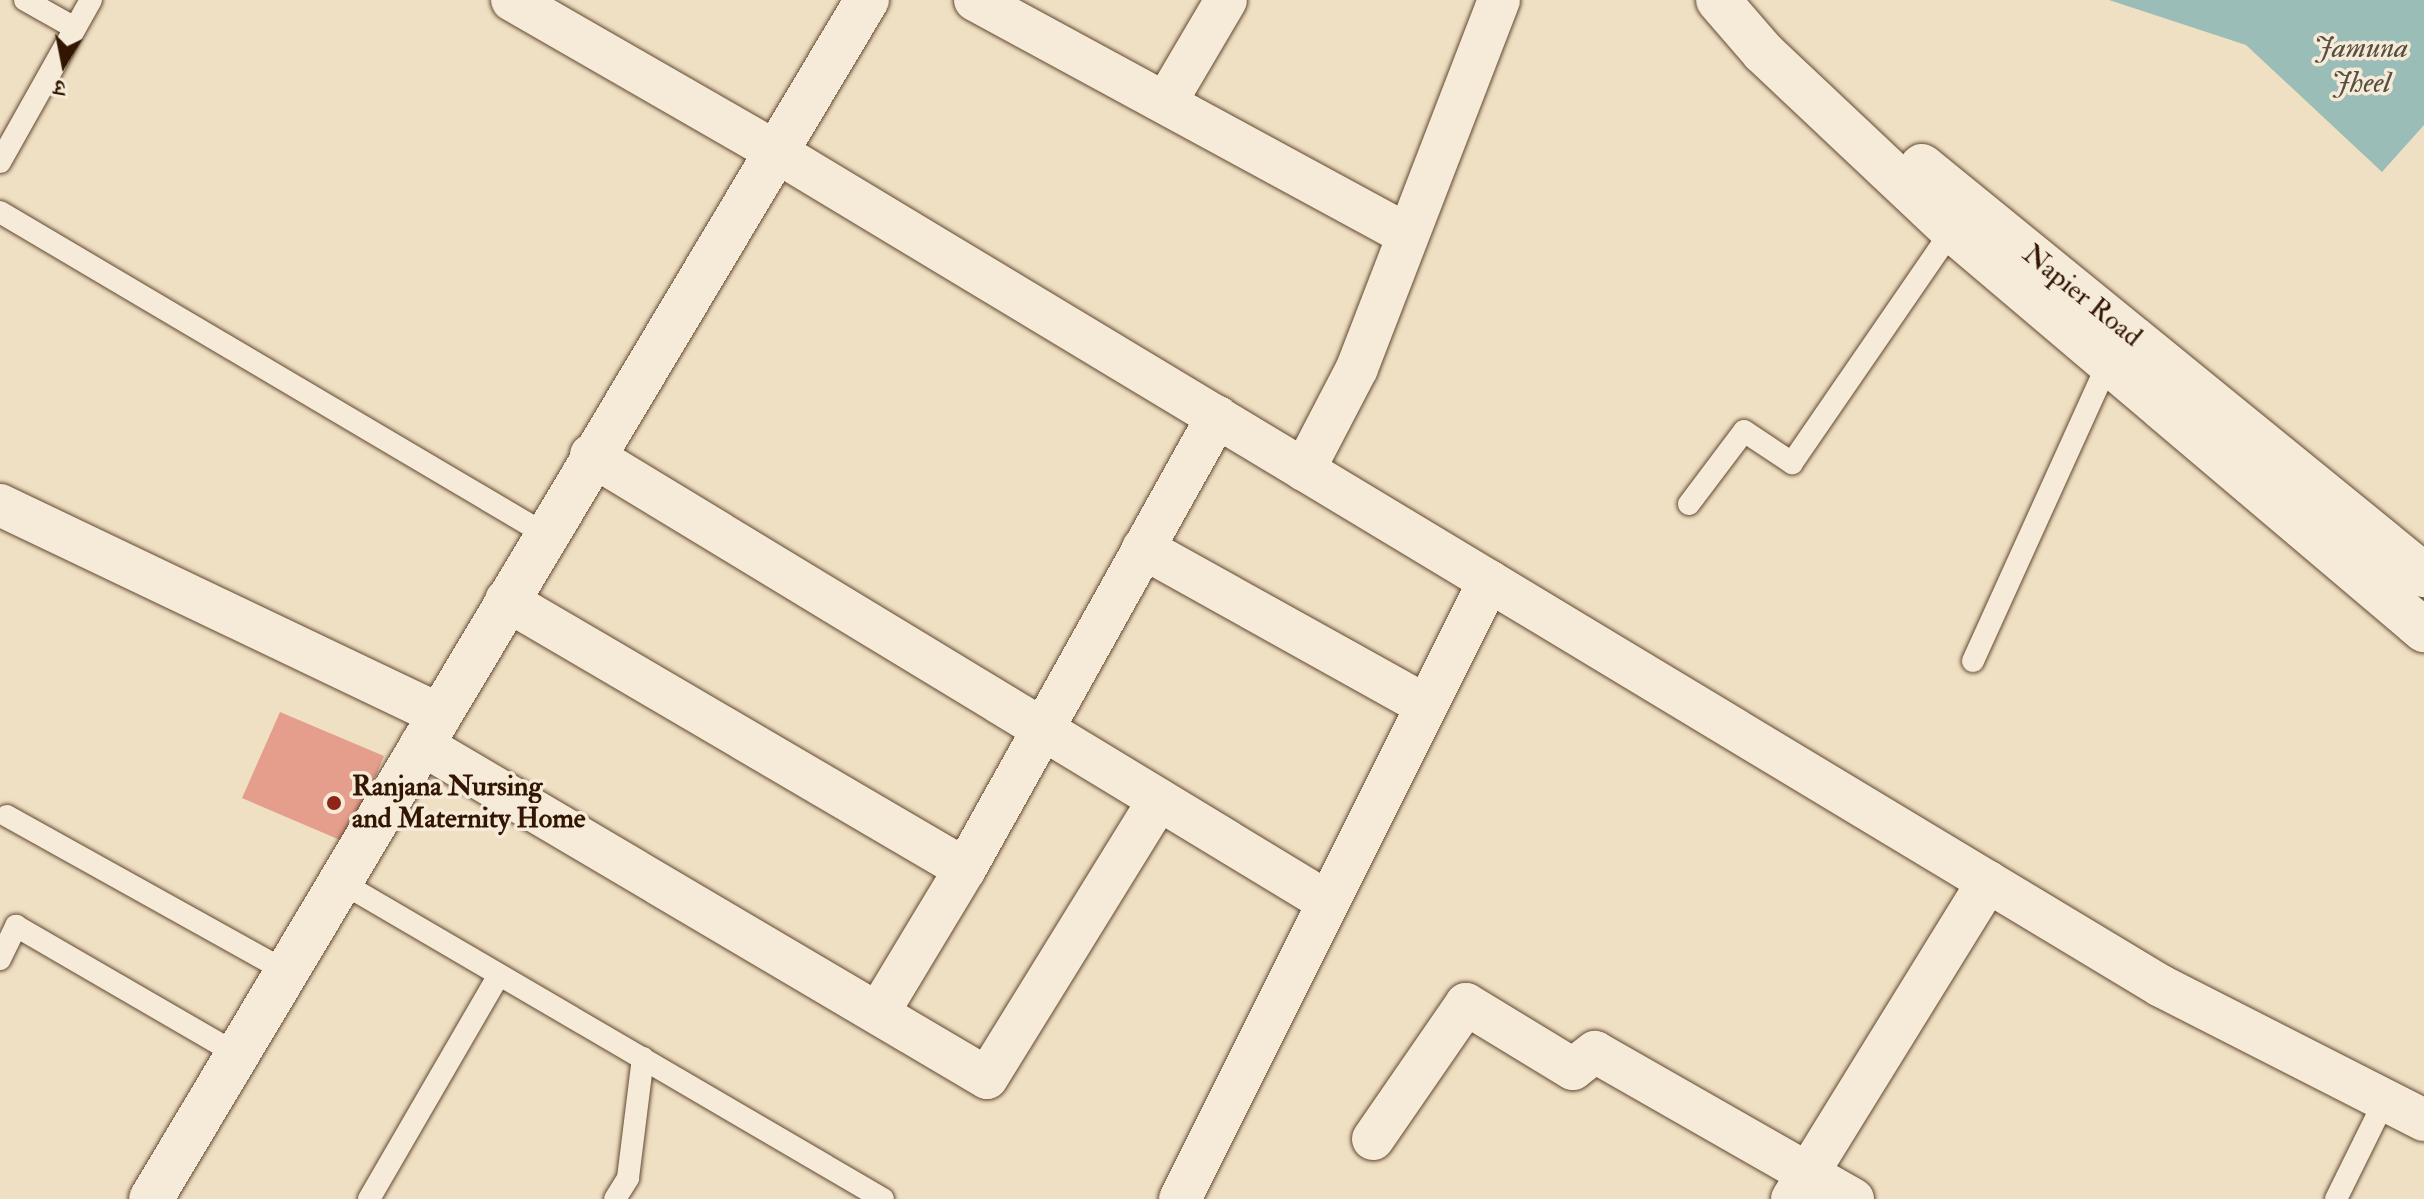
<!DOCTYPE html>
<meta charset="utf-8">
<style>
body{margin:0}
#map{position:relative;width:2424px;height:1199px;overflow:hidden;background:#f0e0c3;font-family:"IM FELL Double Pica","Noto Serif Devanagari",serif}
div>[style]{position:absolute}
.water>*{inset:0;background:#9abdb7}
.building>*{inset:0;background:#e59e8b}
.roads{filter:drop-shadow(0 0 2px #624832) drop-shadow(0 0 2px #624832)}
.service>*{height:22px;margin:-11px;padding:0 11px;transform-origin:11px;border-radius:11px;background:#f5ebd8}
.minor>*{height:42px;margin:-21px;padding:0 21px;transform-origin:21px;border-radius:21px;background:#f5ebd8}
.tertiary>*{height:44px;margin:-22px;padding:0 22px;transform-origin:22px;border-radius:22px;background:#f5ebd8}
.secondary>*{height:44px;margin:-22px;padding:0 22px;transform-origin:22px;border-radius:22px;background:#f5ebd8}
.dots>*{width:22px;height:22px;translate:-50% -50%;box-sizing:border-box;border:4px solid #f5ebd8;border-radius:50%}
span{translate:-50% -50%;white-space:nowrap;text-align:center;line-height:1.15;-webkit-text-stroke:7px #f5ebd8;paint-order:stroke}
.street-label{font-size:28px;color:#331602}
.poi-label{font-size:28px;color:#331602;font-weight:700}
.left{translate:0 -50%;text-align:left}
.water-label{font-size:30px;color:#575041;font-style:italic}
.north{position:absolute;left:24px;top:24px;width:80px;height:80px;-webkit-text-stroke:6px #f5ebd8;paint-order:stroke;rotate:190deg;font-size:22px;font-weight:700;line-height:32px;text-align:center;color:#331602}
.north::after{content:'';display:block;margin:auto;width:28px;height:36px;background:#331602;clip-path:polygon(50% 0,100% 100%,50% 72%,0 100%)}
</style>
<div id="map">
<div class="water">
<i style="clip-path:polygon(2109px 0,2424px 0,2424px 125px,2382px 172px,2246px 45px)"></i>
</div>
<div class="building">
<i style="clip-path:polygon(280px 712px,384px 756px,347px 843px,242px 798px)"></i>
</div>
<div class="roads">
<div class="service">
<i style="left:25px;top:0;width:57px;rotate:29.2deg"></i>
<i style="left:0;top:162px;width:186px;rotate:-60.7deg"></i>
<i style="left:0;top:212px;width:633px;rotate:30.58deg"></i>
<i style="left:1689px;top:504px;width:91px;rotate:-53deg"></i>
<i style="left:1744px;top:431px;width:58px;rotate:33.7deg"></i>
<i style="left:1792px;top:463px;width:283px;rotate:-55.5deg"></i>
<i style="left:1973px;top:661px;width:329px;rotate:-65.6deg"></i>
<i style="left:7px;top:816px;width:319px;rotate:29.1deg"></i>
<i style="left:339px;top:881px;width:630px;rotate:30.31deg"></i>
<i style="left:0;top:959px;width:37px;rotate:-64deg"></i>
<i style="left:16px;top:926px;width:255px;rotate:30.1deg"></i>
<i style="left:369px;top:1199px;width:259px;rotate:-59.9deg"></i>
<i style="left:615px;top:1199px;width:25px;rotate:-58deg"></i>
<i style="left:628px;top:1178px;width:121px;rotate:-82.9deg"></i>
<i style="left:2336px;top:1199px;width:110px;rotate:-63.7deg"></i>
</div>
<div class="minor">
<i style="left:512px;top:0;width:303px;rotate:29.9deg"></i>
<i style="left:775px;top:151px;width:1618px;rotate:31.07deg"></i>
<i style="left:2161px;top:986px;width:295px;rotate:27deg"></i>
<i style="left:975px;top:0;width:492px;rotate:28.5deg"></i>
<i style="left:1166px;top:102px;width:118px;rotate:-59.5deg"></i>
<i style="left:591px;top:455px;width:860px;rotate:31.25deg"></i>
<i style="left:1304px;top:470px;width:115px;rotate:-62.5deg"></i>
<i style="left:1357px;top:368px;width:394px;rotate:-68.9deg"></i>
<i style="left:0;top:505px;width:485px;rotate:25.5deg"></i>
<i style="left:1143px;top:548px;width:323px;rotate:29.1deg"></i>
<i style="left:506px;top:600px;width:532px;rotate:30.37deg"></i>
<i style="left:965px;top:869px;width:168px;rotate:121.1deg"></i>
<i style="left:421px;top:744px;width:657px;rotate:30.55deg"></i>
<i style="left:987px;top:1078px;width:327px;rotate:-58.3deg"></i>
<i style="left:965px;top:869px;width:518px;rotate:-60.86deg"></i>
<i style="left:1373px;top:1139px;width:164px;rotate:-55.4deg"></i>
<i style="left:1466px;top:1004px;width:125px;rotate:31.3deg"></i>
<i style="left:1573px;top:1069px;width:28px;rotate:-38deg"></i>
<i style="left:1595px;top:1052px;width:297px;rotate:29.7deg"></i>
<i style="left:1180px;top:1199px;width:691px;rotate:-63.43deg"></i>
<i style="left:1792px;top:1199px;width:373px;rotate:-58.3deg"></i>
</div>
<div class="tertiary">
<i style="left:151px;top:1199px;width:1397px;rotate:-59.16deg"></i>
</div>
<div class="secondary">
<i style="left:1718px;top:0;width:69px;rotate:49.1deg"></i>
<i style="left:1763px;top:52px;width:260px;rotate:43.3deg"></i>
<i style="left:1952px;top:230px;width:619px;rotate:40.28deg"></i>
<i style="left:1922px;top:166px;width:648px;rotate:39.17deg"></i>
</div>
</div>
<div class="dots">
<i style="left:334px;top:803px;background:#8f2418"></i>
</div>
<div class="street-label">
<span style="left:2082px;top:296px;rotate:39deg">Napier Road</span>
</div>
<div class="poi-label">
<span class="left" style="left:352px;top:803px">Ranjana Nursing<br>and Maternity Home</span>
</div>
<div class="water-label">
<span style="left:2361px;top:65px">Jamuna<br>Jheel</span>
</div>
<div class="north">उ</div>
</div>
